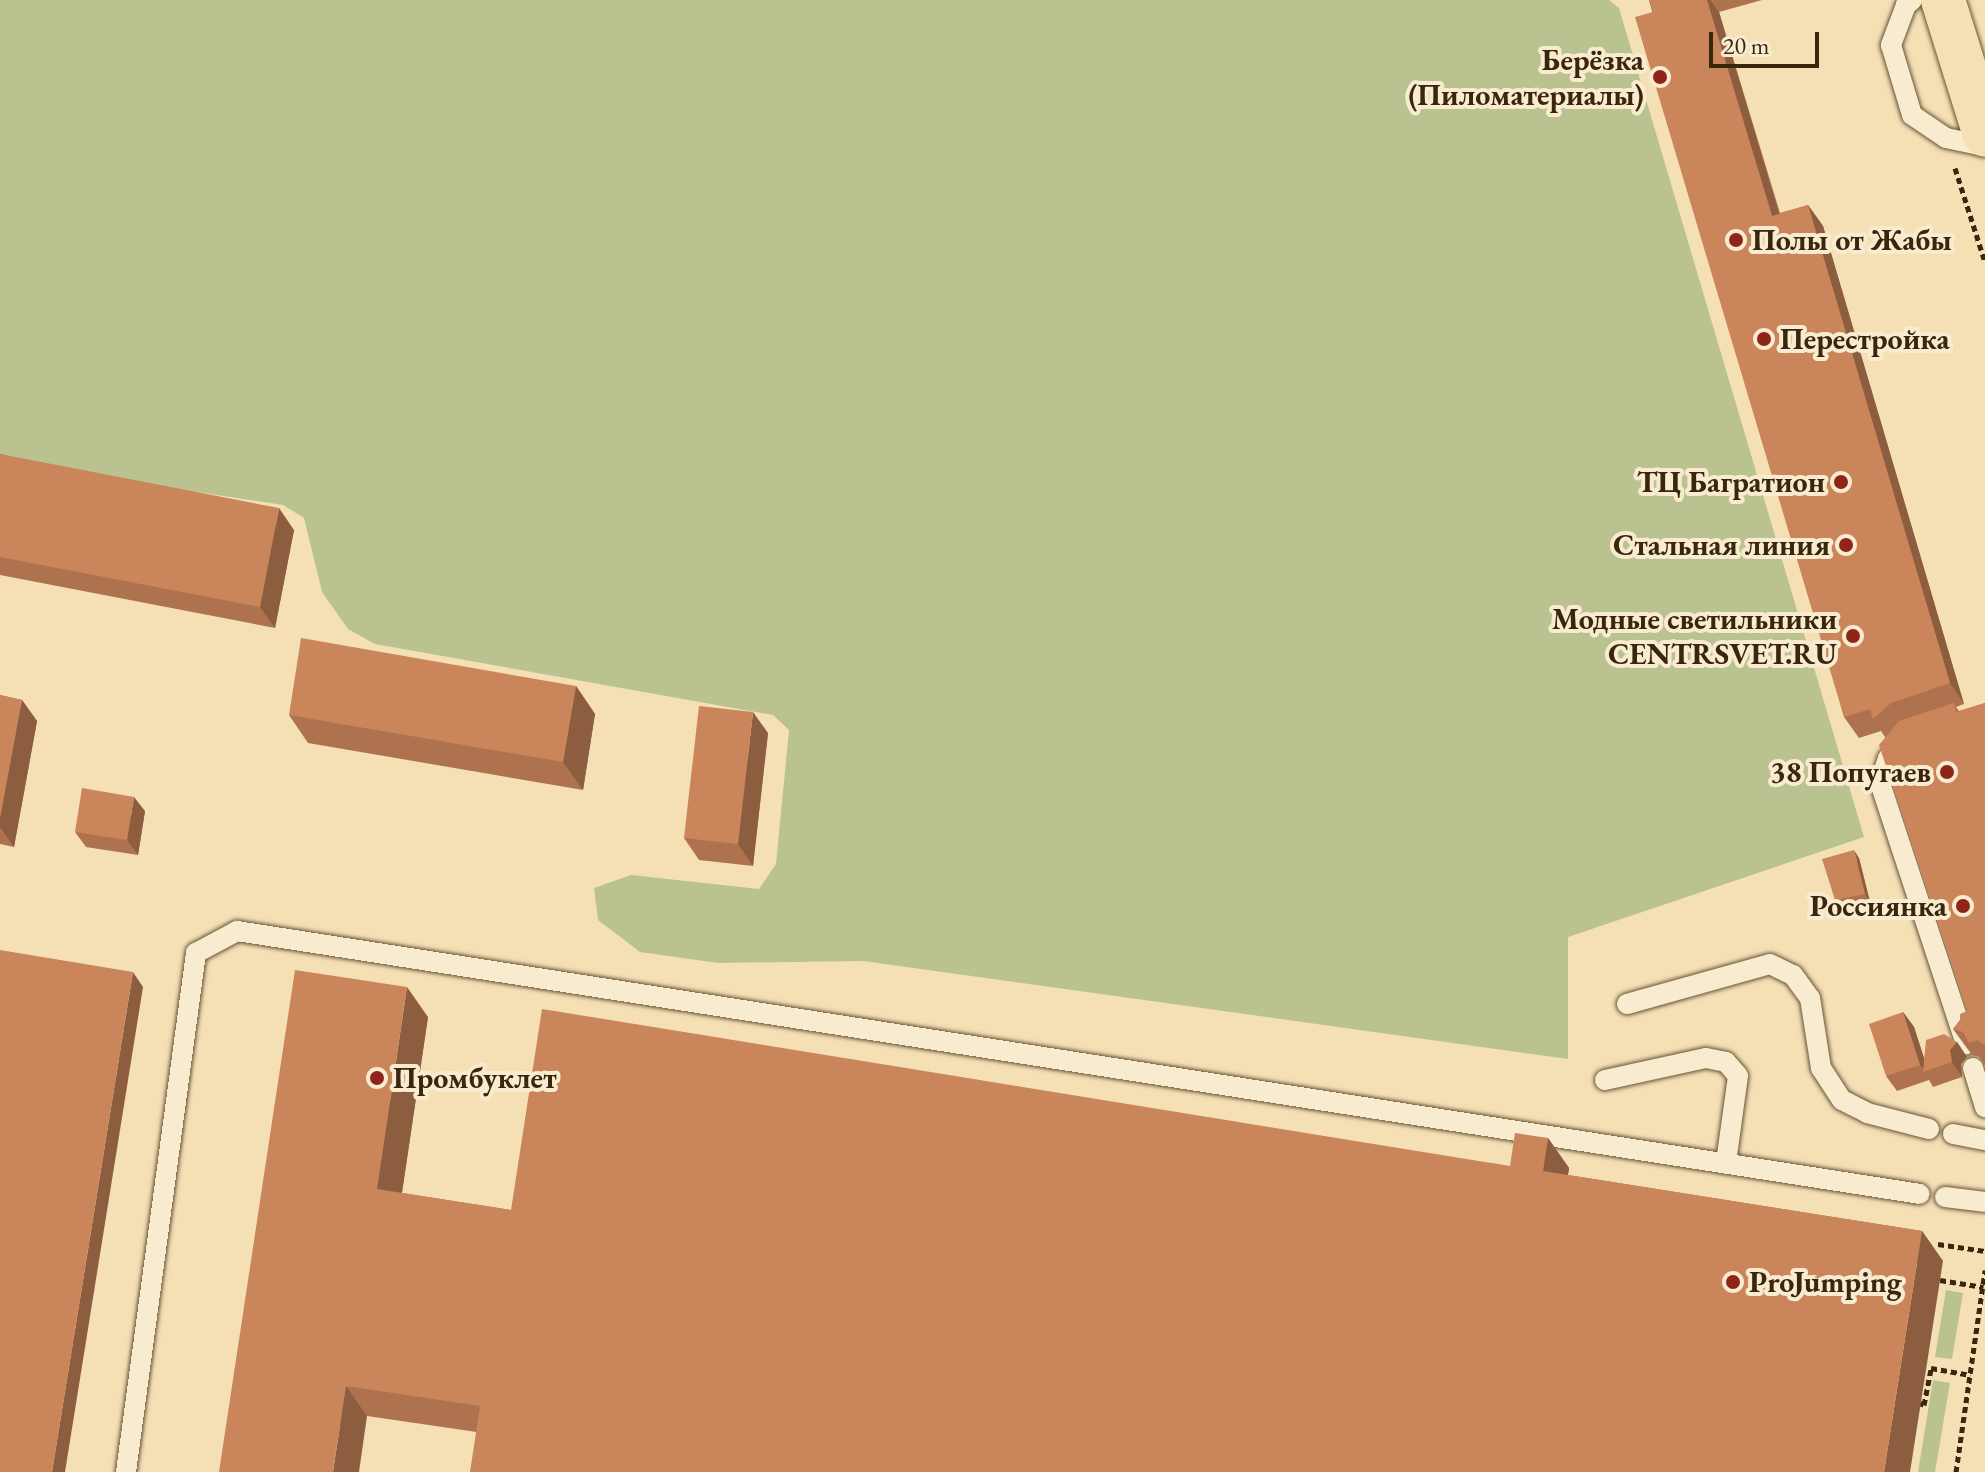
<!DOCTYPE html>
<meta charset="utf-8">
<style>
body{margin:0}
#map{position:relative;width:1985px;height:1472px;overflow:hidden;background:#f5e0b6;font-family:"EB Garamond",serif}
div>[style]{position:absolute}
.green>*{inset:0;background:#bac390}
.path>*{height:5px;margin-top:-2.5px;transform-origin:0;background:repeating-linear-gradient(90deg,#39260c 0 6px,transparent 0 10px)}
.roads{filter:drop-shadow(0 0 2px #685436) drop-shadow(0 0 2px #685436)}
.service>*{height:20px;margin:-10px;padding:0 10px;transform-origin:10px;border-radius:10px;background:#f8ebd0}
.primary>*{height:44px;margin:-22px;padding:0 22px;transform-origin:22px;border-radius:22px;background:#f5e0b6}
.wall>*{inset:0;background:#ae724e}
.shaded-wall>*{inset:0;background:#8d5d40}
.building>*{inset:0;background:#ca855b}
.dots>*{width:22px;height:22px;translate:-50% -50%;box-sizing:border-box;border:4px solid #f8ebd0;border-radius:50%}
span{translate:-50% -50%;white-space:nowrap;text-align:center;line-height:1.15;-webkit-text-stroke:8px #f8ebd0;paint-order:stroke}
.poi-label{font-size:30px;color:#39260c;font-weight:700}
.right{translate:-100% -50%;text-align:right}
.left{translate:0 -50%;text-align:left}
.scale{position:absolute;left:1709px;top:32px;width:110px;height:36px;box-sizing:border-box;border:4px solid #39260c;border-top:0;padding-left:10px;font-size:24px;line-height:28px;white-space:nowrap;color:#39260c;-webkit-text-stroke:6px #f8ebd0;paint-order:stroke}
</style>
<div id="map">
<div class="green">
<i style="clip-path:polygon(0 0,1609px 0,1619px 8px,1864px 837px,1568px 937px,1568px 1059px,863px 961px,718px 963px,640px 952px,598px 920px,594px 888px,631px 875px,759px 889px,776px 864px,789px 730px,773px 715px,375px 644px,348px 629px,322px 592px,304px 518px,283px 505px,0 462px)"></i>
<i style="clip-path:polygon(1946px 1290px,1963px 1293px,1952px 1359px,1935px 1357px)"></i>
<i style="clip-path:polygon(1933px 1380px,1950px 1383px,1935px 1472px,1918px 1472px)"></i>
</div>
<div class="path">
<i style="left:1955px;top:168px;width:99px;rotate:72.3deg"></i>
<i style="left:1938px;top:1244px;width:48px;rotate:8.5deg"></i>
<i style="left:1940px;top:1280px;width:44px;rotate:9.2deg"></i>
<i style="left:1920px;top:1403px;width:4px;rotate:27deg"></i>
<i style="left:1924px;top:1405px;width:38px;rotate:-79deg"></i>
<i style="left:1931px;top:1368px;width:40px;rotate:10deg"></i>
<i style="left:1956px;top:1472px;width:204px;rotate:-81.8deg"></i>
</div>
<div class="roads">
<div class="service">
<i style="left:1912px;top:0;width:8px;rotate:140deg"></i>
<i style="left:1906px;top:5px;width:43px;rotate:110.6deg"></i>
<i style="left:1891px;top:45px;width:73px;rotate:73.3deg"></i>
<i style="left:1912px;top:115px;width:41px;rotate:34.1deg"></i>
<i style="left:1946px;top:138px;width:40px;rotate:12deg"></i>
<i style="left:1901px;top:745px;width:18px;rotate:135deg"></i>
<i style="left:1888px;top:758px;width:26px;rotate:108deg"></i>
<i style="left:1880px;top:783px;width:275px;rotate:71.8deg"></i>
<i style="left:1627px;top:1004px;width:148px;rotate:-15.6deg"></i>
<i style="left:1770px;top:964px;width:25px;rotate:26deg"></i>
<i style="left:1793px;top:975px;width:29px;rotate:54deg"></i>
<i style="left:1810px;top:998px;width:71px;rotate:81.1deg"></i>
<i style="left:1821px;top:1068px;width:38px;rotate:57deg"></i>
<i style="left:1842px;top:1100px;width:28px;rotate:27deg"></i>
<i style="left:1867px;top:1113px;width:64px;rotate:14.5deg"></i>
<i style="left:1973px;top:1068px;width:41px;rotate:72.9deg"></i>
<i style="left:1605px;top:1080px;width:103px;rotate:-12.3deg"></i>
<i style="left:1706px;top:1058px;width:20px;rotate:11deg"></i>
<i style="left:1726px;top:1062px;width:18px;rotate:49deg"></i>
<i style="left:1738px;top:1076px;width:88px;rotate:97.9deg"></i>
<i style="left:1953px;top:1134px;width:33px;rotate:11deg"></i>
<i style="left:1945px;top:1197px;width:40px;rotate:7.1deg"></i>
<i style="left:126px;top:1472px;width:524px;rotate:-82.32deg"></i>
<i style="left:196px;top:953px;width:47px;rotate:-28.2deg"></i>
<i style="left:237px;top:931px;width:1703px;rotate:8.88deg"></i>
</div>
<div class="primary">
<i style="left:1943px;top:0;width:141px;rotate:72.7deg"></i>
</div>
</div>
<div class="wall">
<i style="clip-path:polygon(1649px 0,1762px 0,1719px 12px,1780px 213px,1808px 205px,1823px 226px,1964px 704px,1956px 707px,1959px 711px,1985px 703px,1985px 1066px,1979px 1057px,1972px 1055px,1953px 1029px,1967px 1011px,1885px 737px,1881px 731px,1859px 738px,1844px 717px)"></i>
<i style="clip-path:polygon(0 454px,294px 530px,275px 628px,0 575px)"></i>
<i style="clip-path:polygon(576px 686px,595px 714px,583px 790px,308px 743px,289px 715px)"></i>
<i style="clip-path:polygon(0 695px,22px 700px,37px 721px,14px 847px,0 844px)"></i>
<i style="clip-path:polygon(768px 733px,753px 866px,699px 860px,684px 838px)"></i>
<i style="clip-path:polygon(145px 811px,138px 855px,86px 847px,75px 832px)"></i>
<i style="clip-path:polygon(1859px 858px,1870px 902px,1840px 908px,1835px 900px)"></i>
<i style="clip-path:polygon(1903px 1012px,1914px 1027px,1924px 1059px,1957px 1042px,1967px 1057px,1961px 1064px,1962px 1077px,1933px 1087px,1929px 1080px,1897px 1091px,1886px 1076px)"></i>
<i style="clip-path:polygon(428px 1017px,402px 1193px,511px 1210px,1510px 1166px,1548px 1138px,1569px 1168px,1568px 1175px,1922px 1231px,1943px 1261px,476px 1432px,367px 1416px,219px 1472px)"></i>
</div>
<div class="shaded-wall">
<i style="clip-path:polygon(1707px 0,1710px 0,1719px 12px,1786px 237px,1772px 216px)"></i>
<i style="clip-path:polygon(1808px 205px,1823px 226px,1964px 704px,1950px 683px)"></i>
<i style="clip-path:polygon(279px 508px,294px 530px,275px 628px,260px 607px)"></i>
<i style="clip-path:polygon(576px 686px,595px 714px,583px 790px,563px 762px)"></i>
<i style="clip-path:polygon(22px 700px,37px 721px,14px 847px,0 827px,0 818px)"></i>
<i style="clip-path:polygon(753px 712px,768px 733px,753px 866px,738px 844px)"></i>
<i style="clip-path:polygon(134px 797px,145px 811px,138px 855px,127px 840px)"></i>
<i style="clip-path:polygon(1854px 850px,1859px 858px,1870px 902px,1865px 894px)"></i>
<i style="clip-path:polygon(133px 972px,143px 987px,65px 1472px,52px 1472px)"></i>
<i style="clip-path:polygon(407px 987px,428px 1017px,398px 1219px,377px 1189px)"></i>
<i style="clip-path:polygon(1903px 1012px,1914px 1027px,1928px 1070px,1925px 1071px,1920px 1065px)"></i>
<i style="clip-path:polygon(1957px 1042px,1967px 1057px,1961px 1064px,1962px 1077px,1952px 1062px,1950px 1050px)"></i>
<i style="clip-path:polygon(1548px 1138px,1569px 1168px,1564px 1201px,1543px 1171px)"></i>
<i style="clip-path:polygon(1922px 1231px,1943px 1261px,1910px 1472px,1884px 1472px)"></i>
<i style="clip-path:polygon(346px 1386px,367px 1416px,359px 1472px,333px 1472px)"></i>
</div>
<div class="building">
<i style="clip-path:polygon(1649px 0,1707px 0,1772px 216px,1808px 205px,1950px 683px,1891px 703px,1873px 719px,1870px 709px,1844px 717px,1635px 17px,1653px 12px)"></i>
<i style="clip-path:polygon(0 454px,279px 508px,260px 607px,0 557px)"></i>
<i style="clip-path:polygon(301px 638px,576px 686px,563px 762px,289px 715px)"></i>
<i style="clip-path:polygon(0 695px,22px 700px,0 818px)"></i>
<i style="clip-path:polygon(1954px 703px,1956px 712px,1985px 703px,1985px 1045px,1977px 1040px,1969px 1043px,1963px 1032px,1953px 1029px,1960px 1021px,1960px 1014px,1967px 1011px,1879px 745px,1899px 721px)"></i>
<i style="clip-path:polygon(699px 706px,753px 712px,738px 844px,684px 838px)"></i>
<i style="clip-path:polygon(82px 788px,134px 797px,127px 840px,75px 832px)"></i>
<i style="clip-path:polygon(1854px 850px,1865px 894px,1835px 900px,1822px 859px)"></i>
<i style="clip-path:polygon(0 950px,133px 972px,52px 1472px,0 1472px)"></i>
<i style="clip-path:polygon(295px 970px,407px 987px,377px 1189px,511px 1210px,542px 1009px,1510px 1166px,1515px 1133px,1548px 1138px,1543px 1171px,1922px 1231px,1884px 1472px,470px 1472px,480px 1406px,346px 1386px,333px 1472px,219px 1472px)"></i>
<i style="clip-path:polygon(1903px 1012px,1920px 1065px,1886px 1076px,1869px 1024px)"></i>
<i style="clip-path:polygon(1944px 1034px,1957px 1042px,1950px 1050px,1952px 1062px,1923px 1072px,1926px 1040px)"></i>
</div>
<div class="dots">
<i style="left:1660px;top:77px;background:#8f2418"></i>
<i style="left:1736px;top:240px;background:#8f2418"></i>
<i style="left:1764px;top:339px;background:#8f2418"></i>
<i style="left:1841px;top:482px;background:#8f2418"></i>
<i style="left:1846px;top:545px;background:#8f2418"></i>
<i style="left:1853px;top:636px;background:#8f2418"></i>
<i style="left:1947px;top:772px;background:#8f2418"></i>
<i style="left:1963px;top:906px;background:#8f2418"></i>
<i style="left:377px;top:1078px;background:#8f2418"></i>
<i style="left:1733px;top:1282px;background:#8f2418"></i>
</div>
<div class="poi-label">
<span class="right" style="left:1644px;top:77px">Берёзка<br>(Пиломатериалы)</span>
<span class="left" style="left:1752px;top:240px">Полы от Жабы</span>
<span class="left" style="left:1780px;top:339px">Перестройка</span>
<span class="right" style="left:1825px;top:482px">ТЦ Багратион</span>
<span class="right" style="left:1830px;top:545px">Стальная линия</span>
<span class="right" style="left:1837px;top:636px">Модные светильники<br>CENTRSVET.RU</span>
<span class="right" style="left:1931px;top:772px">38 Попугаев</span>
<span class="right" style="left:1947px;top:906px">Россиянка</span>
<span class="left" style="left:393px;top:1078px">Промбуклет</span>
<span class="left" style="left:1749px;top:1282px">ProJumping</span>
</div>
<div class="scale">20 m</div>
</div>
